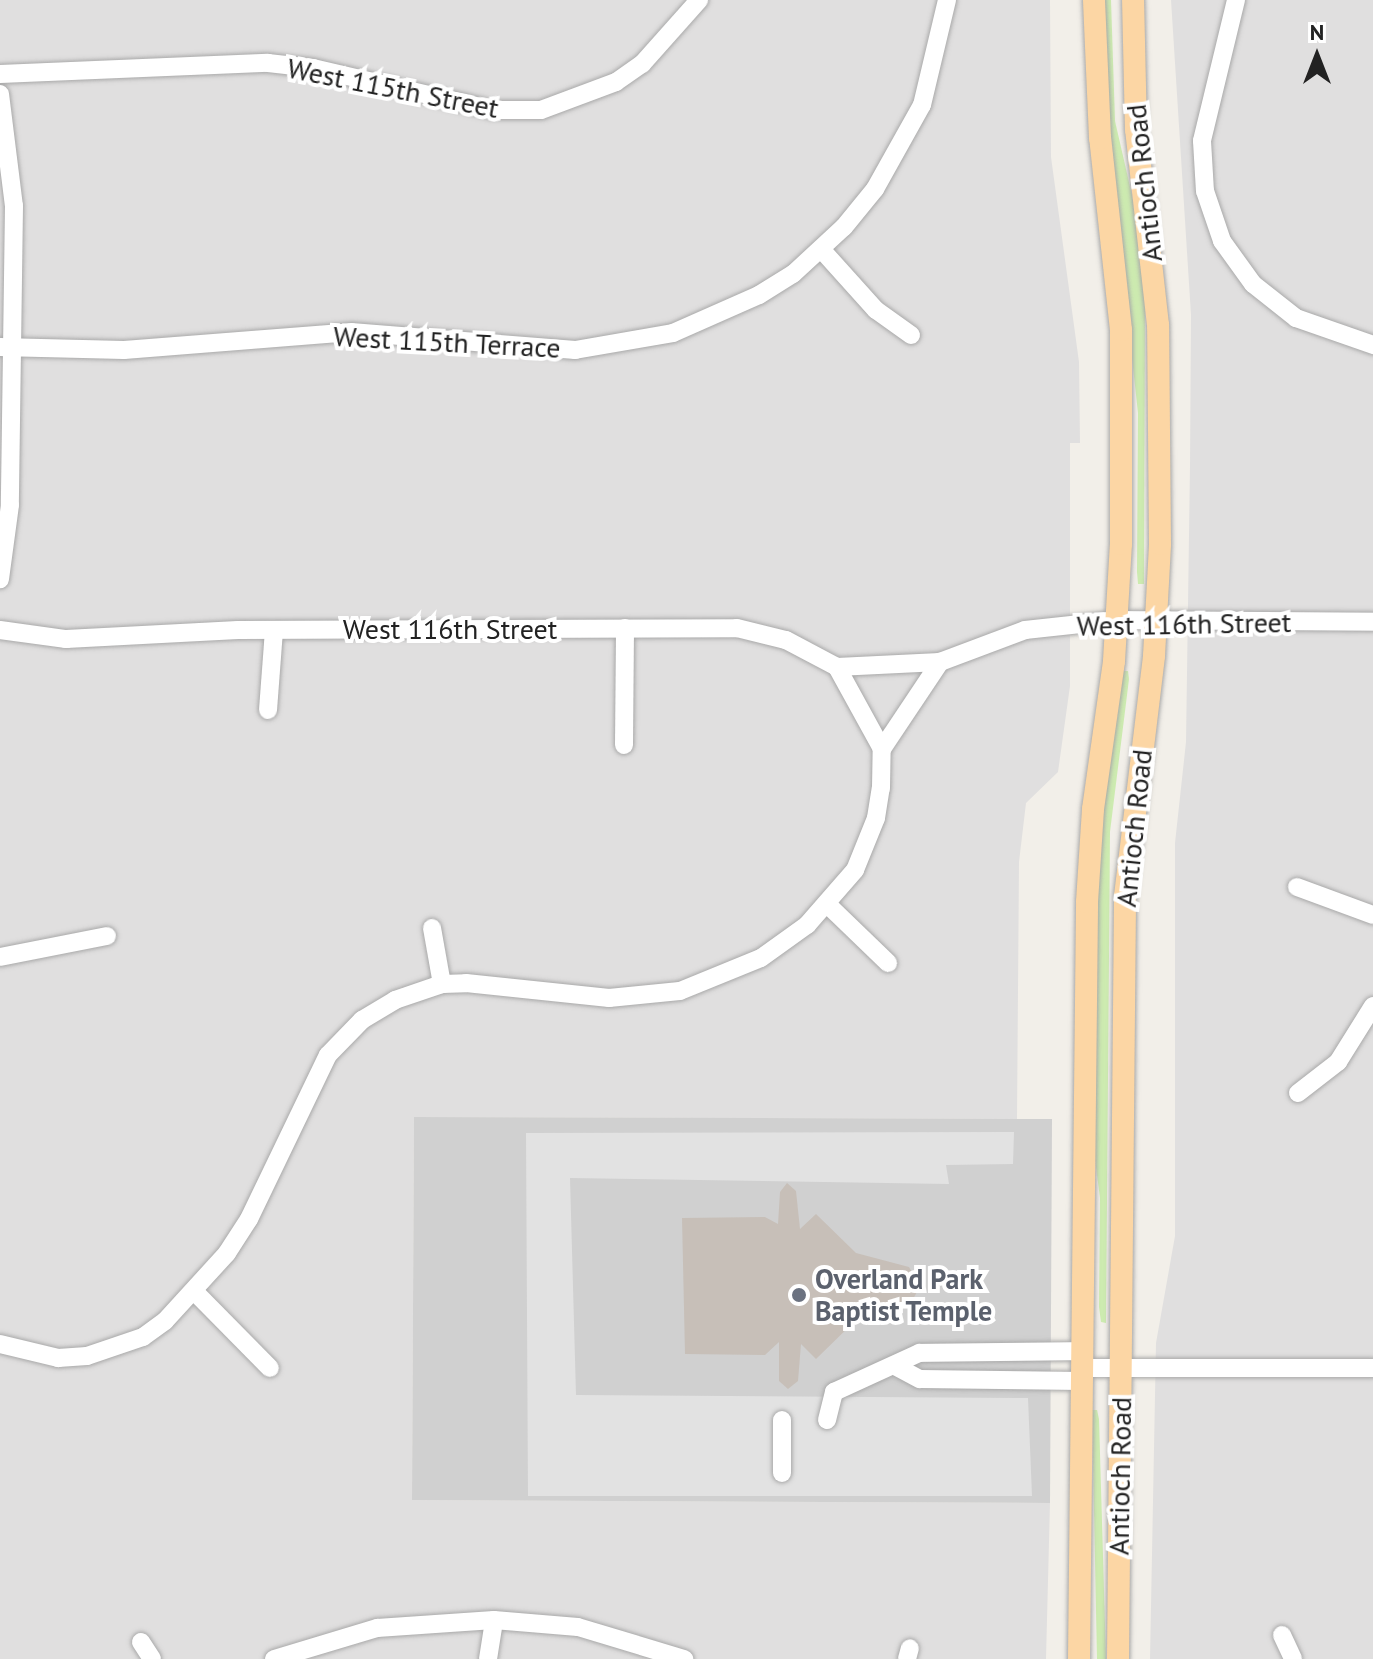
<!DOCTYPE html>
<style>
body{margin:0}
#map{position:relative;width:1373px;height:1659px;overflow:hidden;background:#f2efe9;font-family:"PT Sans",sans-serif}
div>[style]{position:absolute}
.residential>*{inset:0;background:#e0dfdf}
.religious>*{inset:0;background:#d0d0d0}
.grass>*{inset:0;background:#cdebb0}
.parking>*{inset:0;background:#e2e2e2}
.building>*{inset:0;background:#c7bfb8}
.roads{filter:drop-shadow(0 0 2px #a9a9a9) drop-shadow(0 0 2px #a9a9a9)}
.minor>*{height:18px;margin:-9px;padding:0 9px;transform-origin:9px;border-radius:9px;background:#fff}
.major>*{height:22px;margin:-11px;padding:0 11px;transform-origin:11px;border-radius:11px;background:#fcd6a4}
.dots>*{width:22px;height:22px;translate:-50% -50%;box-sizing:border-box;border:4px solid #fff;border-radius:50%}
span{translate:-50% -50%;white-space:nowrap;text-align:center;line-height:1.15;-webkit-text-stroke:8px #fff;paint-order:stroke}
.street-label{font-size:28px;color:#222}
.worship-label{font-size:28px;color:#5b616d;font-weight:700}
.left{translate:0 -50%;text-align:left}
.north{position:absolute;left:1277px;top:16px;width:80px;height:80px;-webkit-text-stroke:6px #fff;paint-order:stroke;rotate:0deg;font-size:22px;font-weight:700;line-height:32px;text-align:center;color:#222}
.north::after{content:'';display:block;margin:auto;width:28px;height:36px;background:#222;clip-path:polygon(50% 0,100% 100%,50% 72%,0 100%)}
</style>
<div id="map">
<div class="residential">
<i style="clip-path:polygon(0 0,1050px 0,1051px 157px,1079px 362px,1080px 443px,1070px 443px,1070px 686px,1058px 772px,1026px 803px,1019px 862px,1017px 1119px,414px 1117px,412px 1500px,1050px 1503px,1046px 1659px,0 1659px)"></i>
<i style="clip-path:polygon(1171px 0,1373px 0,1373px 1659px,1150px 1659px,1156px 1343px,1175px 1236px,1175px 843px,1186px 742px,1190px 466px,1191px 315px)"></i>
</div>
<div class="religious">
<i style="clip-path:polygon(414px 1117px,1052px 1119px,1050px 1503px,412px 1500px)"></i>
</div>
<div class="grass">
<i style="clip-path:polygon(1102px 0,1111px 0,1115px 121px,1134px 204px,1145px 304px,1144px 584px,1138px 584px,1137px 572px,1138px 413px,1111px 165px)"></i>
<i style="clip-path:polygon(1123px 671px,1128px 671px,1129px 679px,1110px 832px,1106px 1323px,1101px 1322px,1099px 1307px,1100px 1198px,1093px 1144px,1097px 849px)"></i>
<i style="clip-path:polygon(1092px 1410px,1097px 1410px,1099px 1419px,1106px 1659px,1097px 1659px)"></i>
</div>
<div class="parking">
<i style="clip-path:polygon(1014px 1132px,1013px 1164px,946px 1165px,949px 1184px,570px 1178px,576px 1395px,1028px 1398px,1032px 1496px,528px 1496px,526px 1133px)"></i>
</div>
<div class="building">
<i style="clip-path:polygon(787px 1183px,796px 1191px,800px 1229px,816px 1214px,856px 1253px,909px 1267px,920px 1286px,910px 1305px,857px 1319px,816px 1359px,801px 1344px,798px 1381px,788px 1389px,779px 1381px,779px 1342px,765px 1355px,685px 1354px,682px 1218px,765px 1217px,778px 1224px,780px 1192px)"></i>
</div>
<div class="roads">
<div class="minor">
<i style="left:1236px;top:0;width:145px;rotate:103.6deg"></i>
<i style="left:1202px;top:141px;width:50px;rotate:86.6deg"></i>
<i style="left:1205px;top:191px;width:53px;rotate:71.2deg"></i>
<i style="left:1222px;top:241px;width:53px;rotate:54.2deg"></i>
<i style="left:1253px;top:284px;width:55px;rotate:38.3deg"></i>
<i style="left:1296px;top:318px;width:82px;rotate:19.3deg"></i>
<i style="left:0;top:74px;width:268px;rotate:-2.4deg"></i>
<i style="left:268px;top:63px;width:45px;rotate:6.3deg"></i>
<i style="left:313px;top:68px;width:185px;rotate:13.1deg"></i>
<i style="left:493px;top:110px;width:48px"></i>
<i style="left:541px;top:110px;width:80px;rotate:-20.5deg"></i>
<i style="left:616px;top:82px;width:32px;rotate:-35deg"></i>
<i style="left:642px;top:64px;width:86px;rotate:-48.3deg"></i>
<i style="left:0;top:94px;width:113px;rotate:82.9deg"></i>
<i style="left:14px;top:206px;width:299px;rotate:90.8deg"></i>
<i style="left:10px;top:505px;width:75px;rotate:97.7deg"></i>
<i style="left:821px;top:249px;width:82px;rotate:48deg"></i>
<i style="left:876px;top:310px;width:43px;rotate:35.5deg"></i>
<i style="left:0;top:347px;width:124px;rotate:1.4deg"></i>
<i style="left:124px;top:350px;width:228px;rotate:-4.5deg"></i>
<i style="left:351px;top:332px;width:225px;rotate:4.6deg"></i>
<i style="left:575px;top:350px;width:99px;rotate:-9.8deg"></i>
<i style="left:673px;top:333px;width:94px;rotate:-23.8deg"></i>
<i style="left:759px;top:295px;width:40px;rotate:-32deg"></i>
<i style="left:793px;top:274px;width:69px;rotate:-42.7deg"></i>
<i style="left:844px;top:227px;width:49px;rotate:-50.8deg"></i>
<i style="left:875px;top:189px;width:96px;rotate:-60.8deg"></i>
<i style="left:922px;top:105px;width:108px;rotate:-76.6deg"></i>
<i style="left:0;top:630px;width:67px;rotate:7.8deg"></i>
<i style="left:66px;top:639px;width:172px;rotate:-3deg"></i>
<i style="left:238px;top:630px;width:499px;rotate:-0.2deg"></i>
<i style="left:737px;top:628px;width:50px;rotate:13.8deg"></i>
<i style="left:786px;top:640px;width:58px;rotate:27.9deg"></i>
<i style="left:837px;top:667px;width:103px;rotate:-2.8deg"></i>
<i style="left:940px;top:662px;width:91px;rotate:-20.6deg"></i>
<i style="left:1025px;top:630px;width:93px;rotate:-6.2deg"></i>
<i style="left:1117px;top:620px;width:256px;rotate:0.4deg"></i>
<i style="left:268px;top:710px;width:80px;rotate:-85.7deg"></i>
<i style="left:624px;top:745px;width:117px;rotate:-89.5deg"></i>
<i style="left:882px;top:749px;width:105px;rotate:-56.3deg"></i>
<i style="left:1297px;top:887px;width:81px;rotate:20.2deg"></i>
<i style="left:827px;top:904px;width:85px;rotate:44deg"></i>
<i style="left:432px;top:928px;width:57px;rotate:79.9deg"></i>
<i style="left:0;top:957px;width:109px;rotate:-11.1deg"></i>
<i style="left:1298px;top:1093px;width:51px;rotate:-37.8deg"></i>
<i style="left:1338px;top:1062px;width:66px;rotate:-58deg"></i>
<i style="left:194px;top:1291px;width:108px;rotate:45.4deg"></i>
<i style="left:0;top:1344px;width:60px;rotate:13.6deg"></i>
<i style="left:58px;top:1358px;width:29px;rotate:-4deg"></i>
<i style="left:87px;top:1356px;width:59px;rotate:-18.7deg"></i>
<i style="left:143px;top:1337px;width:27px;rotate:-36deg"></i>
<i style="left:165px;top:1321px;width:92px;rotate:-47.6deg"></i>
<i style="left:227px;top:1253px;width:40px;rotate:-57.1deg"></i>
<i style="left:249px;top:1219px;width:182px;rotate:-64.3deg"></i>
<i style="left:328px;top:1055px;width:49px;rotate:-45.8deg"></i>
<i style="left:362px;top:1020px;width:39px;rotate:-31deg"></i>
<i style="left:395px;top:1000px;width:50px;rotate:-18.8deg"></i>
<i style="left:442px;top:984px;width:24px;rotate:-2deg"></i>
<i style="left:466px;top:983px;width:144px;rotate:6deg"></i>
<i style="left:609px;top:998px;width:71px;rotate:-5.6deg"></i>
<i style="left:680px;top:991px;width:87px;rotate:-22.2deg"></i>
<i style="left:761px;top:958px;width:57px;rotate:-35.7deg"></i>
<i style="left:807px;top:925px;width:73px;rotate:-48.9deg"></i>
<i style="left:855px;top:870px;width:56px;rotate:-68deg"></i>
<i style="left:876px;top:818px;width:30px;rotate:-81deg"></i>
<i style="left:881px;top:788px;width:39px;rotate:-89deg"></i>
<i style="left:882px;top:749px;width:94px;rotate:-118.8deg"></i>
<i style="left:897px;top:1367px;width:26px;rotate:28deg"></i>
<i style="left:920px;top:1379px;width:162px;rotate:0.7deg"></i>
<i style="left:1082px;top:1368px;width:291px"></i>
<i style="left:782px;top:1420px;width:53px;rotate:90deg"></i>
<i style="left:827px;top:1420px;width:29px;rotate:-76deg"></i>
<i style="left:834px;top:1392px;width:94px;rotate:-24.6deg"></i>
<i style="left:919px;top:1353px;width:164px;rotate:-0.7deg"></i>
<i style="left:1282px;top:1635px;width:26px;rotate:65deg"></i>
<i style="left:141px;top:1642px;width:20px;rotate:57deg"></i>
<i style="left:274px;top:1659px;width:108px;rotate:-16.8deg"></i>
<i style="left:377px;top:1628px;width:117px;rotate:-3.9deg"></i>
<i style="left:494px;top:1620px;width:84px;rotate:4.8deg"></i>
<i style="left:578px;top:1627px;width:111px;rotate:16.8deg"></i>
<i style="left:488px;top:1659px;width:39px;rotate:-81deg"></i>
<i style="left:907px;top:1659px;width:11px;rotate:-75deg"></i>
</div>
<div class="major">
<i style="left:1079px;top:1659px;width:757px;rotate:-89.39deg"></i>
<i style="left:1087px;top:902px;width:93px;rotate:-86.3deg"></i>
<i style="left:1093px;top:809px;width:149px;rotate:-81.9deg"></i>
<i style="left:1114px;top:661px;width:117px;rotate:-86.6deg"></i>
<i style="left:1121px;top:544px;width:214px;rotate:-90deg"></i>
<i style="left:1121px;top:330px;width:193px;rotate:-96.2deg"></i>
<i style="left:1100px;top:138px;width:138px;rotate:-92.5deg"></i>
<i style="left:1118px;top:1659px;width:763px;rotate:-89.47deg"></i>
<i style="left:1125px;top:896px;width:242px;rotate:-83.1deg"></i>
<i style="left:1154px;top:656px;width:112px;rotate:-86.9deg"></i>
<i style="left:1160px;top:544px;width:219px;rotate:-90.5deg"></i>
<i style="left:1158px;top:325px;width:196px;rotate:-96.4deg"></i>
<i style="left:1136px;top:130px;width:130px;rotate:-91.3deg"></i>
</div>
</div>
<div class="dots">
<i style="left:799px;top:1295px;background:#6b7280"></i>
</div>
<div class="street-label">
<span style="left:393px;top:88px;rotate:11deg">West 115th Street</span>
<span style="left:1144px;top:183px;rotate:-96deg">Antioch Road</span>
<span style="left:447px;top:342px;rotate:3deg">West 115th Terrace</span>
<span style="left:1184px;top:624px;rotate:-1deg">West 116th Street</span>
<span style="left:450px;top:629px">West 116th Street</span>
<span style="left:1134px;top:828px;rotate:-84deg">Antioch Road</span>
<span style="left:1120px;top:1476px;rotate:-89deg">Antioch Road</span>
</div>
<div class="worship-label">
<span class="left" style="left:815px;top:1295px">Overland Park<br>Baptist Temple</span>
</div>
<div class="north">N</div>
</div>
